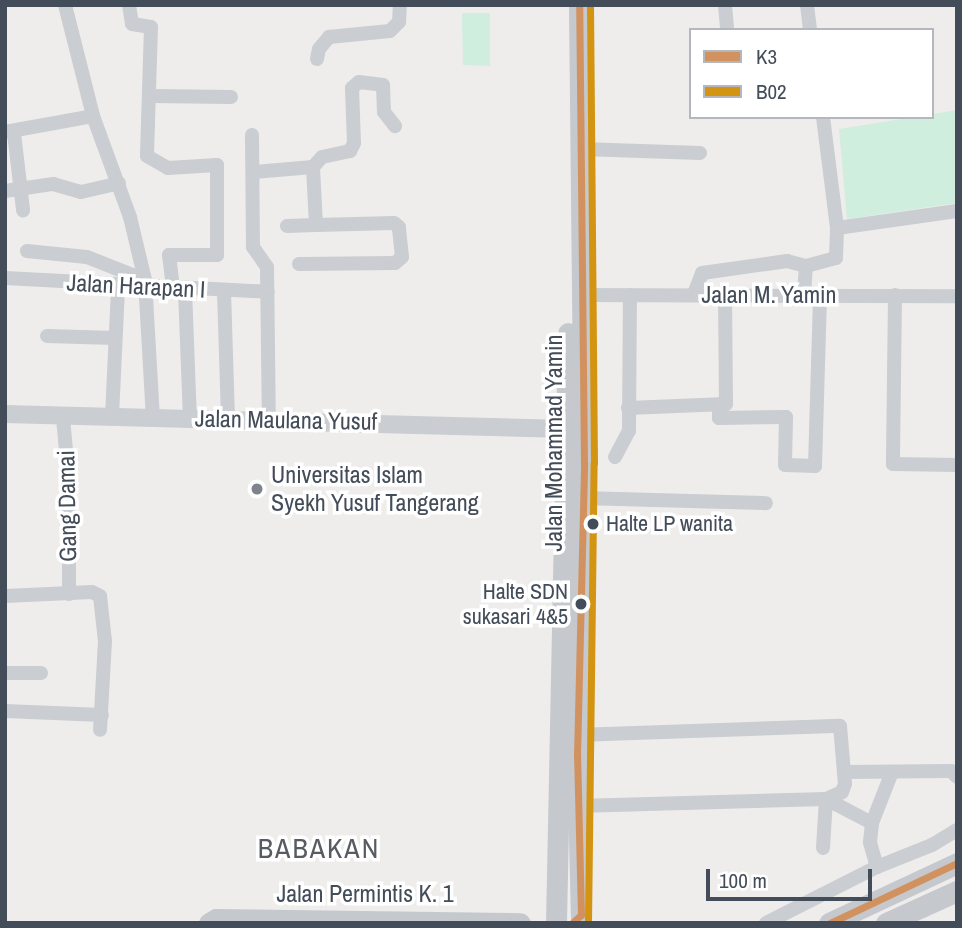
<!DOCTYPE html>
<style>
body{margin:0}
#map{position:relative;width:962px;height:928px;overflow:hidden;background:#eeedec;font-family:"Archivo Narrow",sans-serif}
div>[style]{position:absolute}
.green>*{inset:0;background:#cfeede}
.minor>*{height:14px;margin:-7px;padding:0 7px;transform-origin:7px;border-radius:7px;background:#cacdd1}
.tertiary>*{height:18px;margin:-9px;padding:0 9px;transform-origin:9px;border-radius:9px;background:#cacdd1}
.primary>*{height:21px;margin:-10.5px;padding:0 10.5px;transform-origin:10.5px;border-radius:10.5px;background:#c5c8cd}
.bus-1>*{height:7px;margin:-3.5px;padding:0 3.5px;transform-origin:3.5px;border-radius:3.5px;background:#d1925f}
.bus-2>*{height:7px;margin:-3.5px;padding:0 3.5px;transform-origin:3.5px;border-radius:3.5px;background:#d39412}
.dots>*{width:19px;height:19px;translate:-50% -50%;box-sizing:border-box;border:4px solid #fff;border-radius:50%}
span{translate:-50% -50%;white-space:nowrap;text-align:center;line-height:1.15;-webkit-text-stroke:7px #fff;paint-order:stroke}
.bus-label{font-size:22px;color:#434c59}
.left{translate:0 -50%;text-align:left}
.right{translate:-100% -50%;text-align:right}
.street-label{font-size:24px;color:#434c59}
.poi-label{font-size:24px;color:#434c59}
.quarter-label{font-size:28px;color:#585b61;letter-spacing:2px}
.frame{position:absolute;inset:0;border:7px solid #434c59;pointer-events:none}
.legend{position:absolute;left:689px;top:28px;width:245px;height:91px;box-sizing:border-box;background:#fff;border:2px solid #b4b7bd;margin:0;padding:9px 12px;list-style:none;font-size:21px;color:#434c59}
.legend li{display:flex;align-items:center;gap:14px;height:35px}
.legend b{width:35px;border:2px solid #b4b7bd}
.scale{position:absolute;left:706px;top:869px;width:166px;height:32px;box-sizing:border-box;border:4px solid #434c59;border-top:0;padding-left:9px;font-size:21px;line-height:24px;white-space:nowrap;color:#434c59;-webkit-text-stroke:5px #fff;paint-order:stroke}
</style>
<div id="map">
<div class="green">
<i style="clip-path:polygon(462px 13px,490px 13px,490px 66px,463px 65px)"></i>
<i style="clip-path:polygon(957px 110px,957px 203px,847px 219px,839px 129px)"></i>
</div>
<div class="minor">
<i style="left:65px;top:5px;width:114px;rotate:75.8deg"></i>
<i style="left:93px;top:116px;width:108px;rotate:69.9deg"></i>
<i style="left:130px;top:217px;width:65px;rotate:76.6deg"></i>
<i style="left:145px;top:280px;width:137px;rotate:86.7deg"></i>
<i style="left:129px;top:5px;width:19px;rotate:81deg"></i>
<i style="left:132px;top:24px;width:19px;rotate:9deg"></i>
<i style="left:151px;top:27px;width:129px;rotate:91.8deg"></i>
<i style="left:147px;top:156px;width:24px;rotate:30deg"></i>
<i style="left:168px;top:168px;width:49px;rotate:-3.5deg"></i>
<i style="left:217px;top:165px;width:90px;rotate:90deg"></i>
<i style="left:217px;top:255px;width:48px;rotate:180deg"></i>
<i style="left:169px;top:255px;width:34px;rotate:83deg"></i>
<i style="left:725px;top:5px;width:25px;rotate:85deg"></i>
<i style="left:807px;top:5px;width:25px;rotate:83deg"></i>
<i style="left:317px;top:59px;width:10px;rotate:-79deg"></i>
<i style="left:319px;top:49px;width:16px;rotate:-50deg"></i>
<i style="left:329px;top:37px;width:61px;rotate:-5.6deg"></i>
<i style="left:390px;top:31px;width:13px;rotate:-45deg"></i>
<i style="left:399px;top:22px;width:17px;rotate:-87deg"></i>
<i style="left:151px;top:96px;width:80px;rotate:0.7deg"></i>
<i style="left:823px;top:117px;width:112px;rotate:82.8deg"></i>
<i style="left:5px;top:132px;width:89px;rotate:-10.3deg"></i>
<i style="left:14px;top:133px;width:78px;rotate:83.3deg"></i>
<i style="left:252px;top:135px;width:112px;rotate:89.5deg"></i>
<i style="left:253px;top:247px;width:24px;rotate:55deg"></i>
<i style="left:267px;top:267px;width:153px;rotate:89.3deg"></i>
<i style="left:582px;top:149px;width:118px;rotate:1.9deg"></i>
<i style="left:253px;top:172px;width:60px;rotate:-4.8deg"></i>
<i style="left:313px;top:167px;width:13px;rotate:-48deg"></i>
<i style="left:322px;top:157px;width:29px;rotate:-12deg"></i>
<i style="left:350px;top:151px;width:9px;rotate:-63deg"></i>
<i style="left:354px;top:143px;width:55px;rotate:-92.1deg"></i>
<i style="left:352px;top:88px;width:9px;rotate:-41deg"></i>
<i style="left:359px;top:82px;width:24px;rotate:7deg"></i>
<i style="left:383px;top:85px;width:27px;rotate:88deg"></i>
<i style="left:384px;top:112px;width:18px;rotate:52deg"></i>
<i style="left:5px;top:191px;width:49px;rotate:-8.3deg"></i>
<i style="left:53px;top:184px;width:29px;rotate:16deg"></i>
<i style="left:81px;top:192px;width:39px;rotate:-13deg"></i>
<i style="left:287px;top:226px;width:29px;rotate:-2deg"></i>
<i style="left:27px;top:251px;width:60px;rotate:5.7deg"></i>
<i style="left:87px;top:257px;width:62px;rotate:21.6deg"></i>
<i style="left:299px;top:264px;width:96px;rotate:-0.6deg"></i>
<i style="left:395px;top:263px;width:9px;rotate:-41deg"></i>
<i style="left:402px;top:257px;width:30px;rotate:-96deg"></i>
<i style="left:399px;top:227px;width:6px;rotate:-141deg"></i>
<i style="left:394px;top:223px;width:78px;rotate:178.5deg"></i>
<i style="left:316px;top:225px;width:58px;rotate:-93deg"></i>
<i style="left:5px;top:278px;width:263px;rotate:3deg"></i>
<i style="left:185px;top:290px;width:128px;rotate:87.8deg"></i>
<i style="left:224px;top:291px;width:128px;rotate:88.2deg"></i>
<i style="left:694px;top:294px;width:22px;rotate:-69deg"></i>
<i style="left:702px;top:273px;width:86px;rotate:-8deg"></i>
<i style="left:787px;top:261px;width:20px;rotate:15deg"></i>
<i style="left:804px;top:294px;width:28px;rotate:-86deg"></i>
<i style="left:806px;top:266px;width:31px;rotate:-15deg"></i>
<i style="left:836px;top:258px;width:30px;rotate:-88deg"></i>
<i style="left:837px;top:228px;width:121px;rotate:-8.1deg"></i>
<i style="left:581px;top:295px;width:376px;rotate:0.2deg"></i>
<i style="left:895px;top:295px;width:169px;rotate:90.7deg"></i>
<i style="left:893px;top:464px;width:64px;rotate:0.9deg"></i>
<i style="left:47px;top:336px;width:68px;rotate:1.7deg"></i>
<i style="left:719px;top:407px;width:11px;rotate:90deg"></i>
<i style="left:719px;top:418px;width:67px;rotate:-0.9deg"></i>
<i style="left:786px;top:417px;width:48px;rotate:91.2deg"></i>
<i style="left:785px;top:465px;width:30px;rotate:2deg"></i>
<i style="left:815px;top:466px;width:172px;rotate:-88.3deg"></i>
<i style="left:628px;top:408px;width:98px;rotate:-2.3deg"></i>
<i style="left:726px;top:404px;width:110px;rotate:-90.5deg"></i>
<i style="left:112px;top:416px;width:129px;rotate:-87.3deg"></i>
<i style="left:63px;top:418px;width:65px;rotate:84.7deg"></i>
<i style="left:69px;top:483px;width:111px;rotate:90deg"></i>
<i style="left:615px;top:457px;width:30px;rotate:-62deg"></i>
<i style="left:629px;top:431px;width:136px;rotate:-89.6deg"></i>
<i style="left:582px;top:498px;width:184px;rotate:1.6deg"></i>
<i style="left:5px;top:596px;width:87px;rotate:-2.6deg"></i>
<i style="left:92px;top:592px;width:9px;rotate:27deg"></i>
<i style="left:100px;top:596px;width:45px;rotate:83.7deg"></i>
<i style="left:105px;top:641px;width:89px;rotate:93.2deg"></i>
<i style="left:5px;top:673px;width:36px"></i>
<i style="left:5px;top:711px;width:97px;rotate:2.4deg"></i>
<i style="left:577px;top:735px;width:263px;rotate:-2deg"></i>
<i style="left:840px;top:726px;width:58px;rotate:85.1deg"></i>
<i style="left:845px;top:784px;width:9px;rotate:111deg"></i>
<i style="left:842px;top:792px;width:17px;rotate:156deg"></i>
<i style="left:844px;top:772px;width:107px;rotate:-0.5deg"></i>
<i style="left:951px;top:771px;width:8px;rotate:45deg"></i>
<i style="left:826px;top:799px;width:52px;rotate:27.6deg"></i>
<i style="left:578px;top:806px;width:248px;rotate:-1.6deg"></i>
<i style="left:826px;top:799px;width:49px;rotate:93.5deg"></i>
<i style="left:877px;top:867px;width:26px;rotate:-106deg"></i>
<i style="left:870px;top:842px;width:19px;rotate:-84deg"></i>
<i style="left:872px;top:823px;width:55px;rotate:-68.6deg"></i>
<i style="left:766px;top:923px;width:124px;rotate:-26.8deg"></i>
<i style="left:877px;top:867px;width:59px;rotate:-21.8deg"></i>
<i style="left:932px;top:845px;width:29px;rotate:-31deg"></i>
</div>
<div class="tertiary">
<i style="left:5px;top:414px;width:561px;rotate:1.53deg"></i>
</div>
<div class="primary">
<i style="left:579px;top:5px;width:458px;rotate:89.4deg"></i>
<i style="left:584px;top:463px;width:293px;rotate:91.4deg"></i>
<i style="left:577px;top:756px;width:167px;rotate:88.6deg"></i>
<i style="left:209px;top:923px;width:8px;rotate:-30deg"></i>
<i style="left:216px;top:919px;width:304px;rotate:0.8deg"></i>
<i style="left:556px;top:923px;width:590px;rotate:-88.83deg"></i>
<i style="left:829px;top:923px;width:141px;rotate:-25.1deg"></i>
<i style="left:886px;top:923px;width:78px;rotate:-24.3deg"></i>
</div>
<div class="bus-1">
<i style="left:572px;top:923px;width:12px;rotate:-42deg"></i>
<i style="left:581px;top:915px;width:159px;rotate:-91.4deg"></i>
<i style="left:577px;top:756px;width:293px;rotate:-88.6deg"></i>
<i style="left:584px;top:463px;width:458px;rotate:-90.6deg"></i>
<i style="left:830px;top:923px;width:140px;rotate:-25.3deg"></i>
</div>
<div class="bus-2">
<i style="left:588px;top:923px;width:460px;rotate:-89.3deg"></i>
<i style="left:594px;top:463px;width:458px;rotate:-90.5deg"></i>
</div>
<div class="dots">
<i style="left:257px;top:489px;background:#7f848c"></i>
<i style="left:593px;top:524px;background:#434c59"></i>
<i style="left:581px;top:604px;background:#434c59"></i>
</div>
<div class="bus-label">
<span class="left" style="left:606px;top:524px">Halte LP wanita</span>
<span class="right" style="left:568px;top:604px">Halte SDN<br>sukasari 4&amp;5</span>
</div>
<div class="street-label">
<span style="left:136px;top:286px;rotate:3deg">Jalan Harapan I</span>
<span style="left:769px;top:295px">Jalan M. Yamin</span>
<span style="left:286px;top:420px;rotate:1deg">Jalan Maulana Yusuf</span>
<span style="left:554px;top:443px;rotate:-90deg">Jalan Mohammad Yamin</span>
<span style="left:67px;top:506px;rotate:-91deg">Gang Damai</span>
<span style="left:365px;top:894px">Jalan Permintis K. 1</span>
</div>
<div class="poi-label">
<span class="left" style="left:271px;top:489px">Universitas Islam<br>Syekh Yusuf Tangerang</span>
</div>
<div class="quarter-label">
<span style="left:319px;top:848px">BABAKAN</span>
</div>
<div class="frame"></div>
<ul class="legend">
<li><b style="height:9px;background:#d1925f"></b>K3</li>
<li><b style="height:9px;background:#d39412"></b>B02</li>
</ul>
<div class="scale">100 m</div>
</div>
